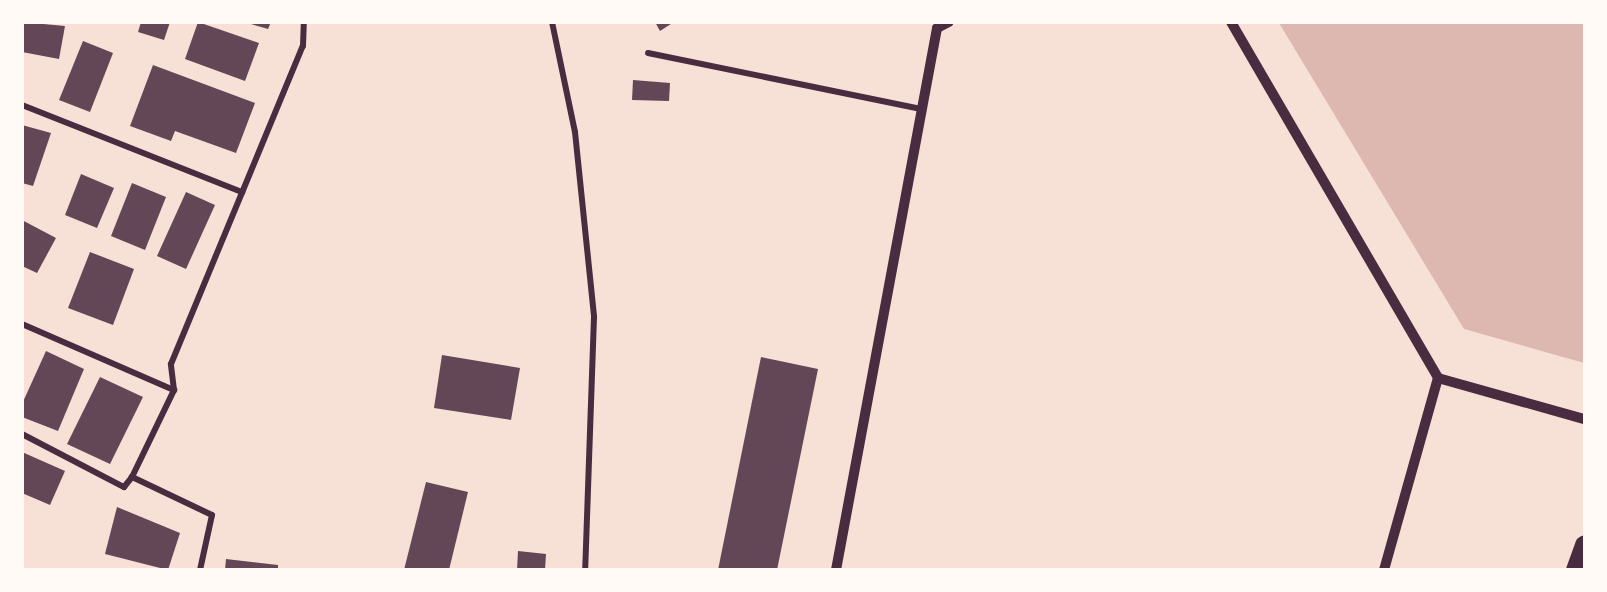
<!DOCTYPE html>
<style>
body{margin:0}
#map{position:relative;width:1607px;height:592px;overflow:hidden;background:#f7e1d7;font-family:"Nunito Sans",sans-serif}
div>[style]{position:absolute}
.water>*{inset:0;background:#dcb8b0}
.building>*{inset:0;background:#644757}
.minor>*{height:6px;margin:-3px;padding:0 3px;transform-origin:3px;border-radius:3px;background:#4a2c40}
.tertiary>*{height:10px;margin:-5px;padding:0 5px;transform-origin:5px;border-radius:5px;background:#4a2c40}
.motorway>*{height:18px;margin:-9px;padding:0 9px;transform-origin:9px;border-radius:9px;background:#4a2c40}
span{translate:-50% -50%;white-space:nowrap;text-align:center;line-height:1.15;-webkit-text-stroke:5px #fffaf5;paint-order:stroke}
.frame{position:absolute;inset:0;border:24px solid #fffaf5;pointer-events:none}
</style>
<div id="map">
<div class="water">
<i style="clip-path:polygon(1279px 23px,1584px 23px,1584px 363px,1464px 329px)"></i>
</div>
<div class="building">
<i style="clip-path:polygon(22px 22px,65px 26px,59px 59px,22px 52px)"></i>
<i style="clip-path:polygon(141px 22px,170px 22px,164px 40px,138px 32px)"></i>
<i style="clip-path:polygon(198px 22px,259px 43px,245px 81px,185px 59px)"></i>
<i style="clip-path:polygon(244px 22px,271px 22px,268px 29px)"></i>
<i style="clip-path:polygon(655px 22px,674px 22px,660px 31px)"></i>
<i style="clip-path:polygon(83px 41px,113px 53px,90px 112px,59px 100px)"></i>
<i style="clip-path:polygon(153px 65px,255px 103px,236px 153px,175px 131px,171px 141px,130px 126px)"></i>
<i style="clip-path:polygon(633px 80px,670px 83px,669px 101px,632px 100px)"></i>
<i style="clip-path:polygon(22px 125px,51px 133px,33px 186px,22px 183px)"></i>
<i style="clip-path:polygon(81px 174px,114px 188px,97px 228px,65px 215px)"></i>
<i style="clip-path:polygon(132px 183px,166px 197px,145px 250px,111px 236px)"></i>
<i style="clip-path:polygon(186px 192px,215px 205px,186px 269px,157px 256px)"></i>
<i style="clip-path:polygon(22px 220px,56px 238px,37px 273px,22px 266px)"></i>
<i style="clip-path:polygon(90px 252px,134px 269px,113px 325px,68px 308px)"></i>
<i style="clip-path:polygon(46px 351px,84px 369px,58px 431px,22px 417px,22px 404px)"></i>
<i style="clip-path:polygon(442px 355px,520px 368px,511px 420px,434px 408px)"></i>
<i style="clip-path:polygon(761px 357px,818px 369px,777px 570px,718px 570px)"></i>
<i style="clip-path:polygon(100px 377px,143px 397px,110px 464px,67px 444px)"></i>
<i style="clip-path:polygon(22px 452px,65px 471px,50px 505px,22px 493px)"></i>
<i style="clip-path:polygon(426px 482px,468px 492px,449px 570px,404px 570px)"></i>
<i style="clip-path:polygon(117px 507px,180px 533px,168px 570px,105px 554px)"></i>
<i style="clip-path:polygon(518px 551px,546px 554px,545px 570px,517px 570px)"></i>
<i style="clip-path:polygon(226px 559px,278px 565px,278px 570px,225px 570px)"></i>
</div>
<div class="minor">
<i style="left:552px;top:22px;width:112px;rotate:78.2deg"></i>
<i style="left:575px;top:132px;width:186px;rotate:84.1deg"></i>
<i style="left:594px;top:317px;width:253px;rotate:92deg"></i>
<i style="left:648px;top:53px;width:280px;rotate:11.6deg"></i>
<i style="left:22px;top:105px;width:237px;rotate:21.6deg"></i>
<i style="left:22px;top:324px;width:166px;rotate:23.5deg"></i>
<i style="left:22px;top:434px;width:115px;rotate:27.5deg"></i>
<i style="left:124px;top:487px;width:13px;rotate:-51deg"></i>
<i style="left:200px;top:570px;width:56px;rotate:-77.7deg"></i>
<i style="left:212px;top:515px;width:89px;rotate:-154.6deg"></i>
<i style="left:132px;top:477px;width:97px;rotate:-64.2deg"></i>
<i style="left:174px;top:390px;width:26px;rotate:-97deg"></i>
<i style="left:171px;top:364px;width:344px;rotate:-67.5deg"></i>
<i style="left:303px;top:46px;width:24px;rotate:-88deg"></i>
</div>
<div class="tertiary">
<i style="left:1231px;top:22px;width:412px;rotate:59.8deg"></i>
<i style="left:1438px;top:378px;width:152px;rotate:15.7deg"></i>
<i style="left:836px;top:570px;width:551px;rotate:-79.44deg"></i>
<i style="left:937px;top:28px;width:13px;rotate:-27deg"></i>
<i style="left:1384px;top:570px;width:199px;rotate:-74.3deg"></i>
</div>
<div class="motorway">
<i style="left:1575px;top:570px;width:27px;rotate:-70deg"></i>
</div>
<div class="frame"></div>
</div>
